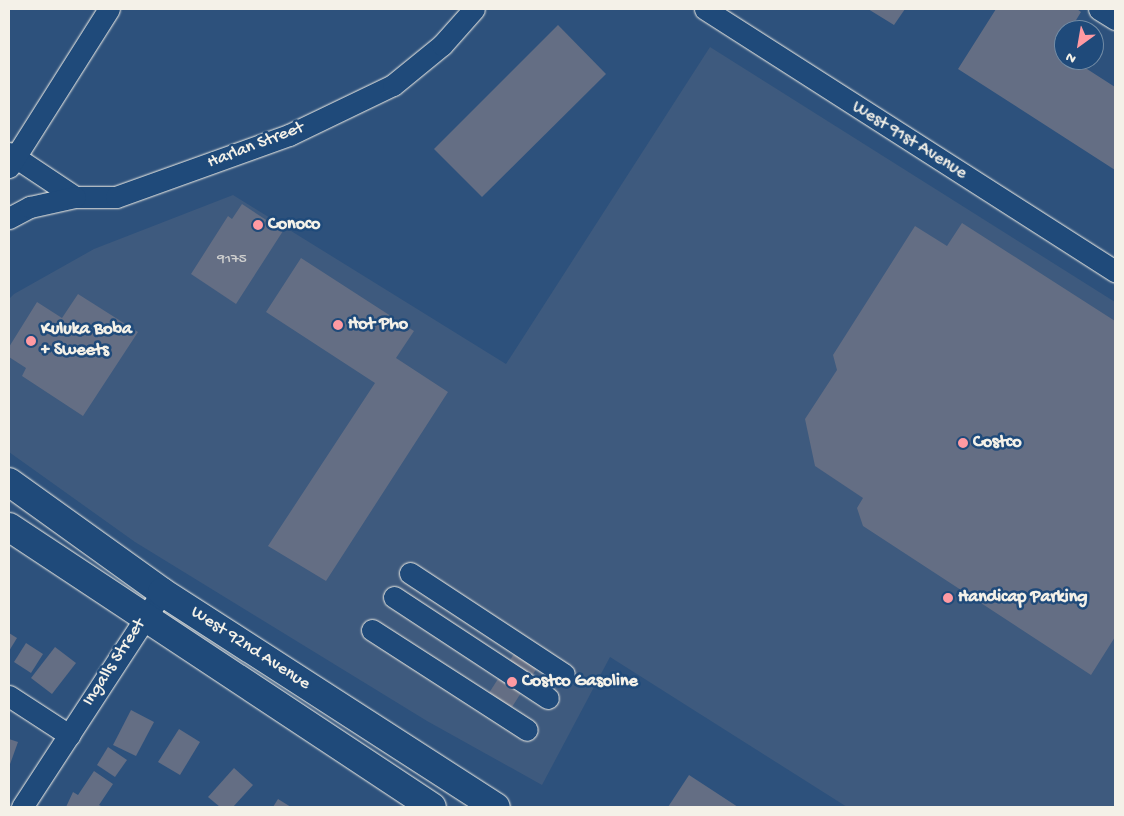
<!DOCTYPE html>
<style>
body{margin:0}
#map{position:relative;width:1124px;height:816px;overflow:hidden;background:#2d517c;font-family:"Gochi Hand",sans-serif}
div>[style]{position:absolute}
.built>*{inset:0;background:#3e5a7e}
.building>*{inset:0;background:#646e84}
.roads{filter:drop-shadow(0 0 1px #f4f1e8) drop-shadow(0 0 1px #f4f1e8)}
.minor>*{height:21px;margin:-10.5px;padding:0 10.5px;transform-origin:10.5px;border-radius:10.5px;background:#1f4a7a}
.major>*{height:28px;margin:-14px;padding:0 14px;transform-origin:14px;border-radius:14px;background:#1f4a7a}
.dots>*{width:14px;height:14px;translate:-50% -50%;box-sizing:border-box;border:2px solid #1f4a7a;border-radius:50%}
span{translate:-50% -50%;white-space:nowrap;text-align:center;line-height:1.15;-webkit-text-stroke:5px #1f4a7a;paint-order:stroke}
.number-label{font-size:15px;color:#d0d0cf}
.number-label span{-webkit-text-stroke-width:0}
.street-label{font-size:18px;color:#f4f1e8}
.poi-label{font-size:18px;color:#f4f1e8;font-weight:700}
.left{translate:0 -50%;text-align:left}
.frame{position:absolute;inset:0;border:10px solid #f4f1e8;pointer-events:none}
.north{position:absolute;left:1054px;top:20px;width:50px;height:50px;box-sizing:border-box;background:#1f4a7a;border:1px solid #748da6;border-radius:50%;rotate:212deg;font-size:14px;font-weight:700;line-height:20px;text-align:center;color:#f4f1e8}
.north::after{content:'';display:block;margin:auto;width:18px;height:22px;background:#ff9aa2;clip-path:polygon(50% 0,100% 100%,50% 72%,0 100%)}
</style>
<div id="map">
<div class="built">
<i style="clip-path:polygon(710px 47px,1115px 302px,1115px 807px,847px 807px,610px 657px,542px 785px,427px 721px,135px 542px,9px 452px,9px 299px,14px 294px,94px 249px,233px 195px,506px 364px)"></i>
</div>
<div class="building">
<i style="clip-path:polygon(868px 9px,905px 9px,894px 25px)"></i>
<i style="clip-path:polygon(996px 9px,1077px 9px,1081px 12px,1070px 30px,1064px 30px,1064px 39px,1057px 50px,1064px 54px,1064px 60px,1073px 60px,1115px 87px,1115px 170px,958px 69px)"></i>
<i style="clip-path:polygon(558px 25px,606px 74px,482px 197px,434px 149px)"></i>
<i style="clip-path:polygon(242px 204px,283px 231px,236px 304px,191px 274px,228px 216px,232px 219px)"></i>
<i style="clip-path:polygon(962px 223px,1115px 321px,1115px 637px,1091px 675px,863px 526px,857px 508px,863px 498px,815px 466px,805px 419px,837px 370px,833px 355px,915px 226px,947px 246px)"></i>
<i style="clip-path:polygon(301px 258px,414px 331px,396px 358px,448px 392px,326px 581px,268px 546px,375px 383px,266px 312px)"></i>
<i style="clip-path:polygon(78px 294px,138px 332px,83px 416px,22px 376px,26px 368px,9px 357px,9px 347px,37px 302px,62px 318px)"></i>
<i style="clip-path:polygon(9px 633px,17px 638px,9px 651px)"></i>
<i style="clip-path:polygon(26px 643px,43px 654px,31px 673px,14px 662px)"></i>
<i style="clip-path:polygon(521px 643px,544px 657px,503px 721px,480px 707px)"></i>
<i style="clip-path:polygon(55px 647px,76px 663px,52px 694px,31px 678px)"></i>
<i style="clip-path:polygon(131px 710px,154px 722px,136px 756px,113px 745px)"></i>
<i style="clip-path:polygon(179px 729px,200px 742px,180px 775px,158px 762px)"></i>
<i style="clip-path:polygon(9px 739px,18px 742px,9px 767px)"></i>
<i style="clip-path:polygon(108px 747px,127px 760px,115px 777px,97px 765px)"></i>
<i style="clip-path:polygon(234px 768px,253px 785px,233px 807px,220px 807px,208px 797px)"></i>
<i style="clip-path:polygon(94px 771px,113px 784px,99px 805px,103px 807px,66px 807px,73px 792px,78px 795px)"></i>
<i style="clip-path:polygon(689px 775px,738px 807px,668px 807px)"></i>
<i style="clip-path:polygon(278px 799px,291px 807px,273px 807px)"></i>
</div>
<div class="roads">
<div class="minor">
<i style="left:705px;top:9px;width:487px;rotate:32.6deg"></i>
<i style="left:1099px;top:9px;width:19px;rotate:32deg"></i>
<i style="left:9px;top:153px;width:79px;rotate:33.7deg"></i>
<i style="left:75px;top:197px;width:41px"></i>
<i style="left:116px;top:197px;width:184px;rotate:-19.7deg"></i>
<i style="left:289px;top:135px;width:115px;rotate:-25.7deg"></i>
<i style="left:393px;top:85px;width:63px;rotate:-39.2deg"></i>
<i style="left:442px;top:45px;width:48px;rotate:-48.4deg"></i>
<i style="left:9px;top:167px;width:187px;rotate:-57.7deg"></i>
<i style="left:9px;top:218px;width:24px;rotate:-28deg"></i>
<i style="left:30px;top:207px;width:46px;rotate:-12.5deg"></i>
<i style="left:410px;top:573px;width:184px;rotate:33.3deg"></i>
<i style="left:394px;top:597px;width:184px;rotate:33.3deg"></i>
<i style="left:372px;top:630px;width:184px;rotate:32.8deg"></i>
<i style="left:9px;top:696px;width:72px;rotate:33deg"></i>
<i style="left:22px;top:807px;width:257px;rotate:-56.9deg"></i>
</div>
<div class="major">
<i style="left:9px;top:482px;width:188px;rotate:35.7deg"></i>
<i style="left:162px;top:592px;width:397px;rotate:32.8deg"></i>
<i style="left:9px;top:527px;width:507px;rotate:33.5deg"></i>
</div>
</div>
<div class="dots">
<i style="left:258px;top:225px;background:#ff9aa2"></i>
<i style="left:338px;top:325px;background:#ff9aa2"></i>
<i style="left:31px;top:341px;background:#ff9aa2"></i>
<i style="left:963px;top:443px;background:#ff9aa2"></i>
<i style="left:948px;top:598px;background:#ff9aa2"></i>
<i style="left:512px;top:682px;background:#ff9aa2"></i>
</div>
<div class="number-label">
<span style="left:232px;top:260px">9175</span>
</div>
<div class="street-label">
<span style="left:909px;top:141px;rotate:32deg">West 91st Avenue</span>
<span style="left:256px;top:146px;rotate:-21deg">Harlan Street</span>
<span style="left:250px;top:649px;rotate:33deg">West 92nd Avenue</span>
<span style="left:115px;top:663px;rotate:-57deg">Ingalls Street</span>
</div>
<div class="poi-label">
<span class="left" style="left:268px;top:225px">Conoco</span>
<span class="left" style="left:348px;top:325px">Hot Pho</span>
<span class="left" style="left:41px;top:341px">Kuluka Boba<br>+ Sweets</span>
<span class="left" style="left:973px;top:443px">Costco</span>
<span class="left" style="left:958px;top:598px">Handicap Parking</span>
<span class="left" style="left:522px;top:682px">Costco Gasoline</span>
</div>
<div class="frame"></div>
<div class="north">N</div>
</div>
